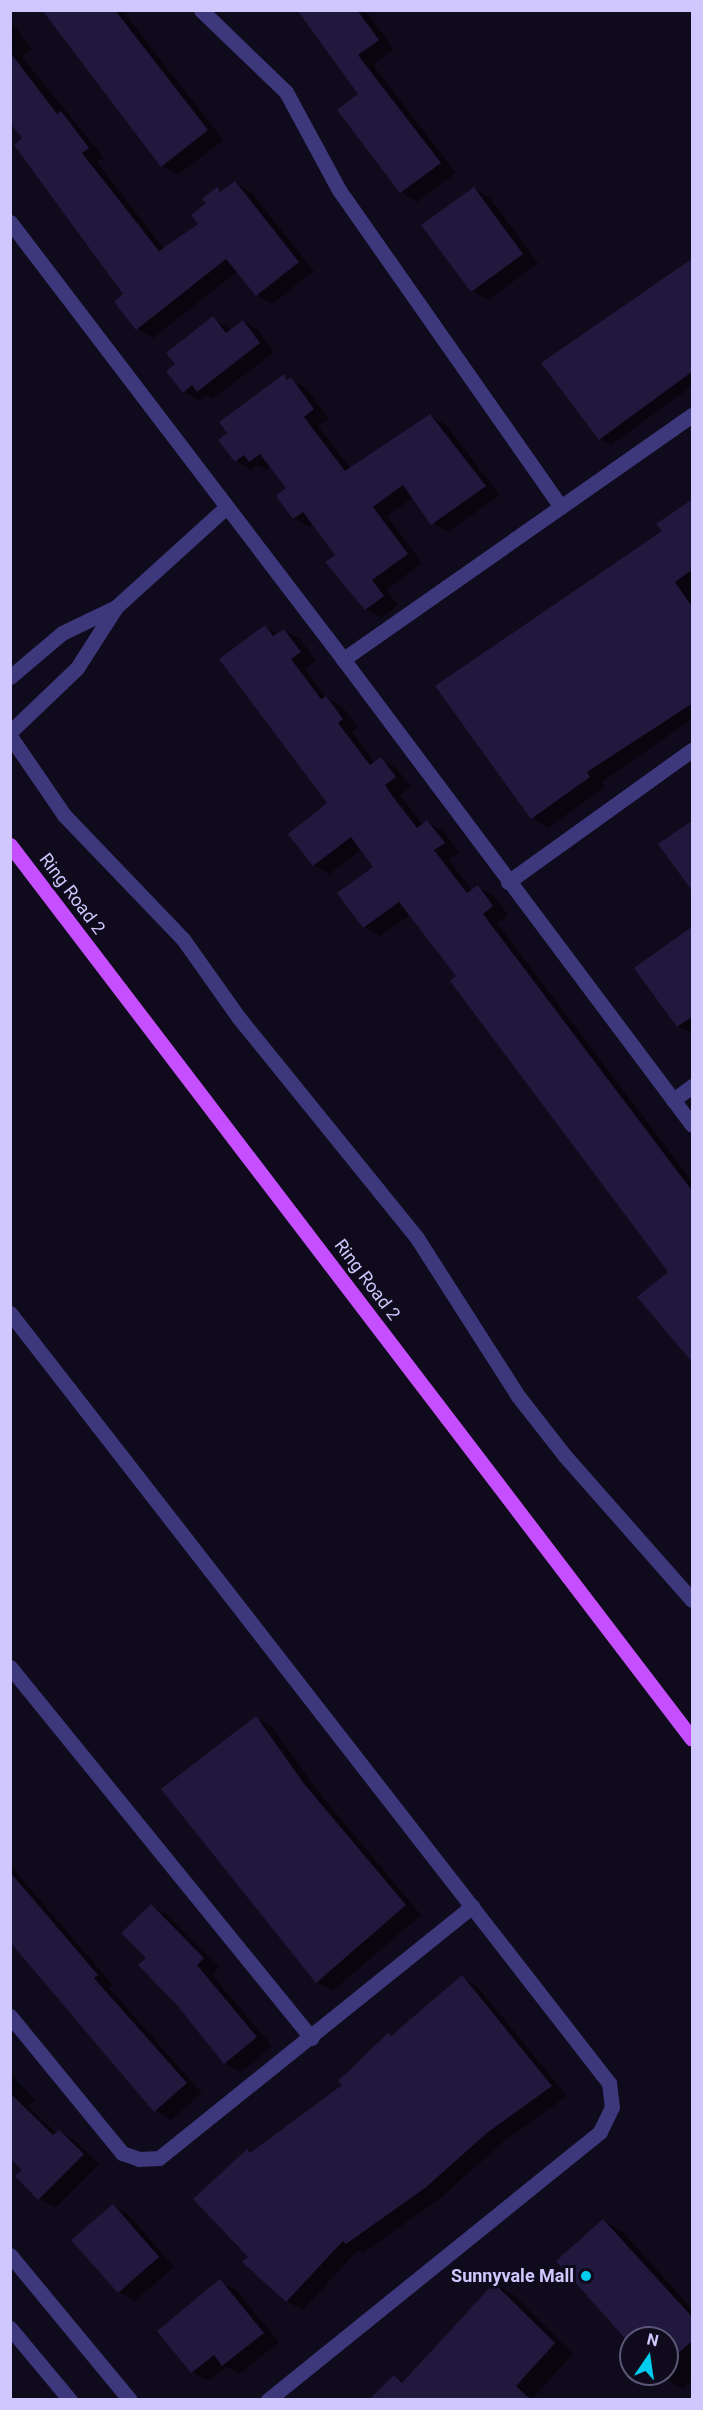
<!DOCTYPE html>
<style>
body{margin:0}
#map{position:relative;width:703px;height:2410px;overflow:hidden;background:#0f0b1c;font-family:Roboto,sans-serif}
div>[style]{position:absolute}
.shadow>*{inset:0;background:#0007}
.building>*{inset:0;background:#21183d}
.street>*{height:15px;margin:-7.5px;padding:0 7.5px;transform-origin:7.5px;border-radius:7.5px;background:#3d377b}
.primary>*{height:15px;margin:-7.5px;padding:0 7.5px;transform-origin:7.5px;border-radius:7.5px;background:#c54ffe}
.dots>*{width:16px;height:16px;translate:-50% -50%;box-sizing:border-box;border:3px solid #0f0b1c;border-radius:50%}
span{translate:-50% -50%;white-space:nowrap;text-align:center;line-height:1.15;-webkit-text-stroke:6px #0f0b1c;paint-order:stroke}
.street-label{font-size:18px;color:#d0c7ff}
.poi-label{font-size:18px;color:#d0c7ff;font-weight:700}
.right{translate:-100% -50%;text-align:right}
.frame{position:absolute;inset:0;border:12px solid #d0c7ff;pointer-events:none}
.north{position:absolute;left:619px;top:2326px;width:60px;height:60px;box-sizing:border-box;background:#0f0b1c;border:2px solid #5c5677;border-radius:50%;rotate:13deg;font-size:16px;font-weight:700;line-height:24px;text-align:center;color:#d0c7ff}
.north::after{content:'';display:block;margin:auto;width:21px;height:27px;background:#02ccf0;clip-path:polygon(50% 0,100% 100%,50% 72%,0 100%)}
</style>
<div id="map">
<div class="shadow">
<i style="clip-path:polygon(43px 10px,122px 10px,223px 140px,178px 175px,162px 166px)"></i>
<i style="clip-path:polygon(299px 10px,365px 10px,394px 49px,373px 65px,456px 173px,417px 202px,401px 192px,339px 110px,361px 94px)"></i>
<i style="clip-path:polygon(10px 20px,32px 49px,22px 57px,104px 158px,97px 162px,164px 249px,200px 224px,217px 189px,222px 192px,235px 183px,251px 192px,314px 271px,272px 304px,257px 295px,238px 271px,153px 338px,137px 328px,126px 295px,10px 120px)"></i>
<i style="clip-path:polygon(474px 189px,490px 198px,538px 263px,488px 300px,472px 291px)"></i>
<i style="clip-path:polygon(692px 259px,692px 386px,611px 445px,600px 439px)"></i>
<i style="clip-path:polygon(213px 318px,231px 330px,243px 321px,258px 330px,274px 352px,213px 399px,206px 395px,199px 401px,184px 392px,177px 364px)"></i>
<i style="clip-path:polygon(284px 376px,306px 388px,329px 419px,318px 426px,351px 469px,430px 416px,446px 425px,500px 495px,448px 532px,432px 523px,414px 497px,387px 516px,422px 563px,386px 590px,398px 605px,382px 618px,366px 609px,337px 555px,313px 524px,310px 527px,294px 518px,288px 489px,271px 466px,266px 470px,258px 465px,251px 470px,236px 461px,229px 433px)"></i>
<i style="clip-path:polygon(692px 500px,692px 719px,602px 782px,605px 787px,548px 828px,532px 818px,664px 532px)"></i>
<i style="clip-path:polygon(265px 627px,278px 634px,284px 630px,300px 639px,316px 661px,305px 669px,327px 698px,342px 706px,358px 728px,352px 732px,375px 763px,381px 759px,396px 768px,411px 786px,400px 795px,410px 808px,423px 825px,427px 822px,443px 831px,459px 852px,449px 860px,473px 891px,478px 887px,494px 896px,508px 915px,497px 923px,692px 1181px,692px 1356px,670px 1272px,411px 914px,380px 936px,364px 927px,339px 893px,376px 867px,362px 849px,330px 874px,314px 865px,329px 804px)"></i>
<i style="clip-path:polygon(692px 928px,692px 1034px,678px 1026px)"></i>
<i style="clip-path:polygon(256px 1718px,272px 1727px,321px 1795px,421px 1915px,333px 1991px,317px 1982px)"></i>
<i style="clip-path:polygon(10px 1865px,113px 1985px,109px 1988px,202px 2093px,171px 2120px,155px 2110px,10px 1935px)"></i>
<i style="clip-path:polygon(151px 1906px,167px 1915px,219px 1967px,212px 1975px,272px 2046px,241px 2072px,225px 2063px)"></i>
<i style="clip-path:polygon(462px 1977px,478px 1987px,567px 2096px,503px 2142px,442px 2197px,363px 2253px,358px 2250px,303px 2310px,286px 2301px,250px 2258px,247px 2151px,252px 2154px,344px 2085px)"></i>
<i style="clip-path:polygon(10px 2074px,35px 2100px,28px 2106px,57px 2134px,59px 2132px,75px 2141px,99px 2164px,55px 2208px,39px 2198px,24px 2170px,10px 2157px)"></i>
<i style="clip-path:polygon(113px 2206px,129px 2215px,174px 2267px,135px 2301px,119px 2292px)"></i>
<i style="clip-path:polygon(604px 2221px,624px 2233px,692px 2309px,692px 2380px,683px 2389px,659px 2374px,667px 2374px,667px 2338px,631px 2338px,631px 2342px)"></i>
<i style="clip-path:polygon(220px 2281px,237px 2291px,279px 2342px,240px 2374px,227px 2367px,208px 2381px,192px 2372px,159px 2331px)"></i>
<i style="clip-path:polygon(495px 2284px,514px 2295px,573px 2354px,534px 2397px,536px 2400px,371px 2400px,395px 2377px,404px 2382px)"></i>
</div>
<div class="building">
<i style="clip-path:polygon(42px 10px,115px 10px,208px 130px,161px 167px)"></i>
<i style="clip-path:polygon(297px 10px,357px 10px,379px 40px,358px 55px,441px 163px,400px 193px,337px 110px,358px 94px)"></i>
<i style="clip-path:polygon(10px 52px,57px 114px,61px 111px,89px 148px,82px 153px,159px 251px,198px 224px,191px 215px,206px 203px,202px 199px,217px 187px,220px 192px,235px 181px,299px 262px,256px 296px,226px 259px,136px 330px,114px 302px,123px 294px,14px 145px,22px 138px,10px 123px)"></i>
<i style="clip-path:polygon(474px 187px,523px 254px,471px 292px,421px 225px)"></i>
<i style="clip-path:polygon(693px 258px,693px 371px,599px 440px,541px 363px)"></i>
<i style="clip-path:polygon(213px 316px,226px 333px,243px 320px,260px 343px,197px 392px,192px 385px,183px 393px,166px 371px,175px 364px,166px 353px)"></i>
<i style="clip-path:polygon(284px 374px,287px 380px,291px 377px,314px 409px,304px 417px,345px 471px,430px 414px,486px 486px,431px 525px,403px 485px,373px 507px,408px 554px,372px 580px,384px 596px,365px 610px,325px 562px,335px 555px,303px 512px,293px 519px,276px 496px,286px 488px,260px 454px,249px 462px,244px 455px,235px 462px,218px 440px,227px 433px,219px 422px)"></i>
<i style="clip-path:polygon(693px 499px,693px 569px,675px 582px,693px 608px,693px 703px,587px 772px,590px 777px,531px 819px,435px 686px,662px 531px,656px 524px)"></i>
<i style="clip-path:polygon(265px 625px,273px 636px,284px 629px,301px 652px,291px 659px,321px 699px,326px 696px,343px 719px,338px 723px,370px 765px,381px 757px,396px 777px,385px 785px,394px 798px,417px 828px,427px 820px,445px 843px,434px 850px,467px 893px,478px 885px,493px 906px,483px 914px,693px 1192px,693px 1363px,637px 1297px,668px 1272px,450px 981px,456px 976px,399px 902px,363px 928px,337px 893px,373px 867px,351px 837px,313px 866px,288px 834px,327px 803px,219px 659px)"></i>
<i style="clip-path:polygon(693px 820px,693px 892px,658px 844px)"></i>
<i style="clip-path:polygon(693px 926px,693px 1016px,677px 1027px,634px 968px)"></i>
<i style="clip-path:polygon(256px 1716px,305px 1785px,406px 1905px,316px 1983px,161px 1789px)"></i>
<i style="clip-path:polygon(10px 1872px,98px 1975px,94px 1978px,187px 2083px,154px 2112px,10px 1942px)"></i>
<i style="clip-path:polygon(151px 1904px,204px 1958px,197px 1965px,257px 2037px,224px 2064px,176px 2004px,138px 1965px,146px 1958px,121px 1933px)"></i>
<i style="clip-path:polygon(462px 1975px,552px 2086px,487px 2133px,425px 2188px,346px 2244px,343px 2241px,286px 2302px,242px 2262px,248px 2257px,193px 2199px,247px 2149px,250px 2153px,342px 2085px,338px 2081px,388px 2033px,391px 2036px)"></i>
<i style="clip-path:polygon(10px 2093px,53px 2135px,59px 2130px,84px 2154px,38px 2200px,15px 2176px,22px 2170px,10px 2159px)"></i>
<i style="clip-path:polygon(113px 2204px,159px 2257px,118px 2293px,71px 2240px)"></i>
<i style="clip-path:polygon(603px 2219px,693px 2318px,693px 2340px,667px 2363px,667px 2338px,631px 2338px,631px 2345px,556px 2261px)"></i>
<i style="clip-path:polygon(220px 2279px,264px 2333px,222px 2366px,214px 2355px,191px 2373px,157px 2331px)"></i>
<i style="clip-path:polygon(494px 2283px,555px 2343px,516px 2386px,531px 2400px,369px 2400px,394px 2375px,402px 2383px)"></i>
</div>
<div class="street">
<i style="left:201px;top:10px;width:118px;rotate:44deg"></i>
<i style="left:286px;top:92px;width:111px;rotate:61.6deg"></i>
<i style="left:339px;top:190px;width:387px;rotate:55deg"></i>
<i style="left:10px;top:222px;width:549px;rotate:52.69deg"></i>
<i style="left:692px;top:415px;width:426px;rotate:145deg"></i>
<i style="left:343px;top:659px;width:582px;rotate:53.17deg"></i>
<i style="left:10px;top:677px;width:68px;rotate:-40.2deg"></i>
<i style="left:62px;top:633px;width:60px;rotate:-25.7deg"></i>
<i style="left:10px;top:732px;width:93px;rotate:-43.7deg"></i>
<i style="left:77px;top:668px;width:72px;rotate:-57.4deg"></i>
<i style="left:116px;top:607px;width:147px;rotate:-42.2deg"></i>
<i style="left:10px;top:736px;width:96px;rotate:55.6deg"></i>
<i style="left:64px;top:815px;width:172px;rotate:46.2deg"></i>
<i style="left:183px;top:939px;width:97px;rotate:54.7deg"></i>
<i style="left:239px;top:1018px;width:283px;rotate:51deg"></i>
<i style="left:417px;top:1238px;width:188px;rotate:57.4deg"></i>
<i style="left:518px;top:1396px;width:76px;rotate:51.9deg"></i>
<i style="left:565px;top:1456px;width:192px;rotate:48.6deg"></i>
<i style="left:508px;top:882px;width:226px;rotate:-35.7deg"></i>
<i style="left:673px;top:1100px;width:24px;rotate:-36deg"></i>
<i style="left:10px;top:1313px;width:976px;rotate:52.12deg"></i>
<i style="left:609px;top:2083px;width:24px;rotate:83deg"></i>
<i style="left:612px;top:2107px;width:28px;rotate:116deg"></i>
<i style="left:600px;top:2132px;width:427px;rotate:141.1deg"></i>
<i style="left:10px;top:1667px;width:478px;rotate:50.9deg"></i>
<i style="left:10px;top:2016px;width:177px;rotate:50.7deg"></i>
<i style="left:122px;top:2153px;width:18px;rotate:19deg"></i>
<i style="left:139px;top:2159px;width:20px;rotate:-3deg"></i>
<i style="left:159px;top:2158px;width:402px;rotate:-38.8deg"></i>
<i style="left:10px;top:2255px;width:188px;rotate:50.4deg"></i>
<i style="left:10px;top:2328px;width:94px;rotate:50.2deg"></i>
</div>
<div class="primary">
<i style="left:10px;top:845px;width:1124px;rotate:52.66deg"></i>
</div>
<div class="dots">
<i style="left:586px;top:2276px;background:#02ccf0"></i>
</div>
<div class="street-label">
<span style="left:72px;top:894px;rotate:53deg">Ring Road 2</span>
<span style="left:367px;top:1280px;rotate:53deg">Ring Road 2</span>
</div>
<div class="poi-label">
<span class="right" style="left:574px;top:2276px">Sunnyvale Mall</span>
</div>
<div class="frame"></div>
<div class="north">N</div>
</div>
